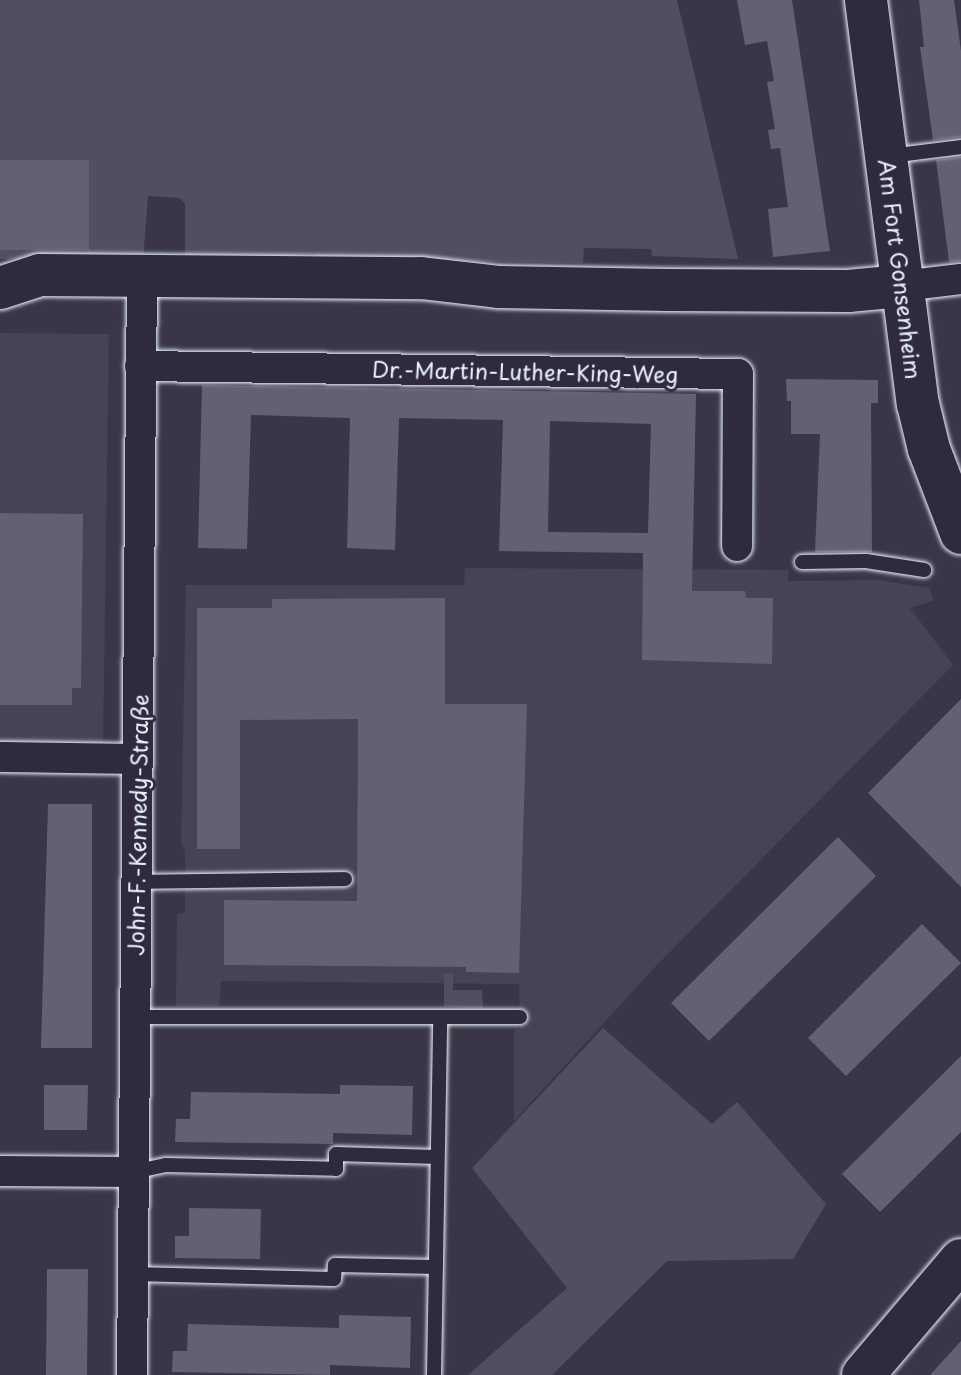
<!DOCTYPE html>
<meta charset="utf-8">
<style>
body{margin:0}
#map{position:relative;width:961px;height:1375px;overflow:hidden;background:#3a3648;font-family:"Playpen Sans",sans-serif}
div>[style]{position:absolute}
.built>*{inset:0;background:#464354}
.green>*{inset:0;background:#504e5f}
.building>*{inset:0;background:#636171}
.roads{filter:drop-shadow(0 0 2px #e8f1f8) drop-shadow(0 0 2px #e8f1f8)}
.lane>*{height:14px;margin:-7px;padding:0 7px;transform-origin:7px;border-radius:7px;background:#2f2a3d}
.street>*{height:30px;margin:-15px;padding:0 15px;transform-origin:15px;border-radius:15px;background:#2f2a3d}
.secondary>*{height:42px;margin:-21px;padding:0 21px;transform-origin:21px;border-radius:21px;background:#2f2a3d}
span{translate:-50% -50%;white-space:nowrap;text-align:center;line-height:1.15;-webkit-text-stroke:6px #2f2a3d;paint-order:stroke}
.street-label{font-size:22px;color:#e8f1f8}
</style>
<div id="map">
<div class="built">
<i style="clip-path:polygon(0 333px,109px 334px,103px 745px,0 745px)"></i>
<i style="clip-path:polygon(465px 568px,789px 570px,788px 581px,879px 580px,930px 588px,933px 601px,910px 608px,953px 665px,655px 967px,514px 1121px,514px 1030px,520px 1029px,519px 984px,221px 981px,219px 1006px,176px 1007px,177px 914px,185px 913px,185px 851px,181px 844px,186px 585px,464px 585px)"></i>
</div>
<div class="green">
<i style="clip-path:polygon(0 0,677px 0,738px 259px,652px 256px,651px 249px,584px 248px,583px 263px,325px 259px,314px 254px,296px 254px,296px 264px,193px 261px,185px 254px,185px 203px,179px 198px,148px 196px,143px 261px,0 259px)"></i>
<i style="clip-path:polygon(444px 973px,453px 973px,453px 990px,482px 990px,483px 1008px,444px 1007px)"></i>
<i style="clip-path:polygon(603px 1028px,712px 1124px,737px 1102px,826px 1204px,793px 1259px,667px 1261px,552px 1375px,468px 1375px,567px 1288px,472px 1168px)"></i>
</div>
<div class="building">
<i style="clip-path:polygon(737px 0,792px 0,830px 251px,773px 257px,768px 209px,788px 207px,780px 148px,771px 149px,768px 130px,775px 129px,767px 82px,774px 81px,767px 41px,745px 45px)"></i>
<i style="clip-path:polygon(919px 0,954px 0,961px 51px,961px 137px,933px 140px,920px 47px,924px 47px)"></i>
<i style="clip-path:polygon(961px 157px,961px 261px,949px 262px,936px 160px)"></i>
<i style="clip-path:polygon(0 160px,89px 160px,89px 250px,0 250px)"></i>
<i style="clip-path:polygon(786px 379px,878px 380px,878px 403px,871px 403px,872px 552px,815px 552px,820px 434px,791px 434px,791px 401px,787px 401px)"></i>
<i style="clip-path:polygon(evenodd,202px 385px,696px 394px,692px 591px,745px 591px,746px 598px,773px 598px,772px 664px,642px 660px,643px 553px,499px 551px,503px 420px,399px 418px,395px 550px,347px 548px,350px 418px,251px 415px,247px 549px,198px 548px,202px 385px,550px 421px,651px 424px,648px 533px,548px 532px,550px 421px)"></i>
<i style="clip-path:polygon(0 513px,83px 514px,81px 688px,72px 688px,72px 705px,0 705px)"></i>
<i style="clip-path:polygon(445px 598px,445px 704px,527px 704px,519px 973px,466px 972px,466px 967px,224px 965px,224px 900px,357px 901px,358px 719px,240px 720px,240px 849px,197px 849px,197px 608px,272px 608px,272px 599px)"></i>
<i style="clip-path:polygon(961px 699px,961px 887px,868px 793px)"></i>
<i style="clip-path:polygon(48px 804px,92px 804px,92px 1048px,41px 1048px)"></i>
<i style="clip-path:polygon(838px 837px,876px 876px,709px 1041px,671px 1003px)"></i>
<i style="clip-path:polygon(922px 924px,961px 963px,846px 1076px,808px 1038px)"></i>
<i style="clip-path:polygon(961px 1056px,961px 1132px,880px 1212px,842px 1174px)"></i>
<i style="clip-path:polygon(44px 1085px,88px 1085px,87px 1130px,44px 1130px)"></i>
<i style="clip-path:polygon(340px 1085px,413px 1086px,412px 1135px,333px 1133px,333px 1144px,175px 1142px,176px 1119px,190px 1119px,191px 1092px,340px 1094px)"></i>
<i style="clip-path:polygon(189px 1208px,261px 1209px,260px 1259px,175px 1258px,175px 1236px,189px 1236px)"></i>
<i style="clip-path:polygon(47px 1269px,88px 1269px,87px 1375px,46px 1375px)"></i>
<i style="clip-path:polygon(339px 1315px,411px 1317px,410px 1368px,330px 1365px,330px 1375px,172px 1372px,173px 1351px,187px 1351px,188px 1324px,339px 1328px)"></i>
<i style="clip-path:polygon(961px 1341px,961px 1375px,930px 1375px)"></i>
</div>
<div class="roads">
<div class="lane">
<i style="left:890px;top:156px;width:72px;rotate:-7.2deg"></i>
<i style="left:802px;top:562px;width:64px;rotate:-0.9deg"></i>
<i style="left:866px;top:561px;width:59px;rotate:8.8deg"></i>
<i style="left:136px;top:882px;width:209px;rotate:-0.8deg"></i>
<i style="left:135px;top:1017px;width:385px"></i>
<i style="left:133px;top:1172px;width:34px;rotate:-12deg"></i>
<i style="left:166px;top:1165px;width:170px;rotate:1.3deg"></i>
<i style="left:336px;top:1169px;width:15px;rotate:-90deg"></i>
<i style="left:336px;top:1154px;width:101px;rotate:1.7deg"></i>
<i style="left:132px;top:1274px;width:202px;rotate:1.4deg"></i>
<i style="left:334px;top:1279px;width:14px;rotate:-86deg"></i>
<i style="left:335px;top:1265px;width:101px;rotate:1.1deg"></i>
<i style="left:434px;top:1375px;width:358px;rotate:-89deg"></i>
</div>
<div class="street">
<i style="left:902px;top:286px;width:59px;rotate:-6.8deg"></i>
<i style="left:140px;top:366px;width:598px;rotate:0.77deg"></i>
<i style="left:738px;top:374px;width:172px;rotate:90.3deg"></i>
<i style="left:0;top:757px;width:138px;rotate:0.8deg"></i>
<i style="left:0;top:1171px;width:132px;rotate:0.4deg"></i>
<i style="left:132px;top:1375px;width:1099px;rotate:-89.48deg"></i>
</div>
<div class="secondary">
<i style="left:866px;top:0;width:407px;rotate:82.7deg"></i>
<i style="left:918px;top:404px;width:46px;rotate:76.3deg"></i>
<i style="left:929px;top:449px;width:90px;rotate:69.1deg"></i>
<i style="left:0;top:288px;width:42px;rotate:-18deg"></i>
<i style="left:40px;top:275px;width:381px;rotate:0.5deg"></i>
<i style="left:421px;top:278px;width:79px;rotate:6.6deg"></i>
<i style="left:499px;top:287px;width:168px;rotate:1deg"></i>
<i style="left:667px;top:290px;width:181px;rotate:0.3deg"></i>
<i style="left:848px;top:291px;width:54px;rotate:-5.3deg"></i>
<i style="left:863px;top:1375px;width:151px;rotate:-49.6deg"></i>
</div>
</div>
<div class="street-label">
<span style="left:901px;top:269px;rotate:83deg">Am Fort Gonsenheim</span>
<span style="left:525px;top:371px;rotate:1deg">Dr.-Martin-Luther-King-Weg</span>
<span style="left:137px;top:825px;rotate:-89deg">John-F.-Kennedy-Straße</span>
</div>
</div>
